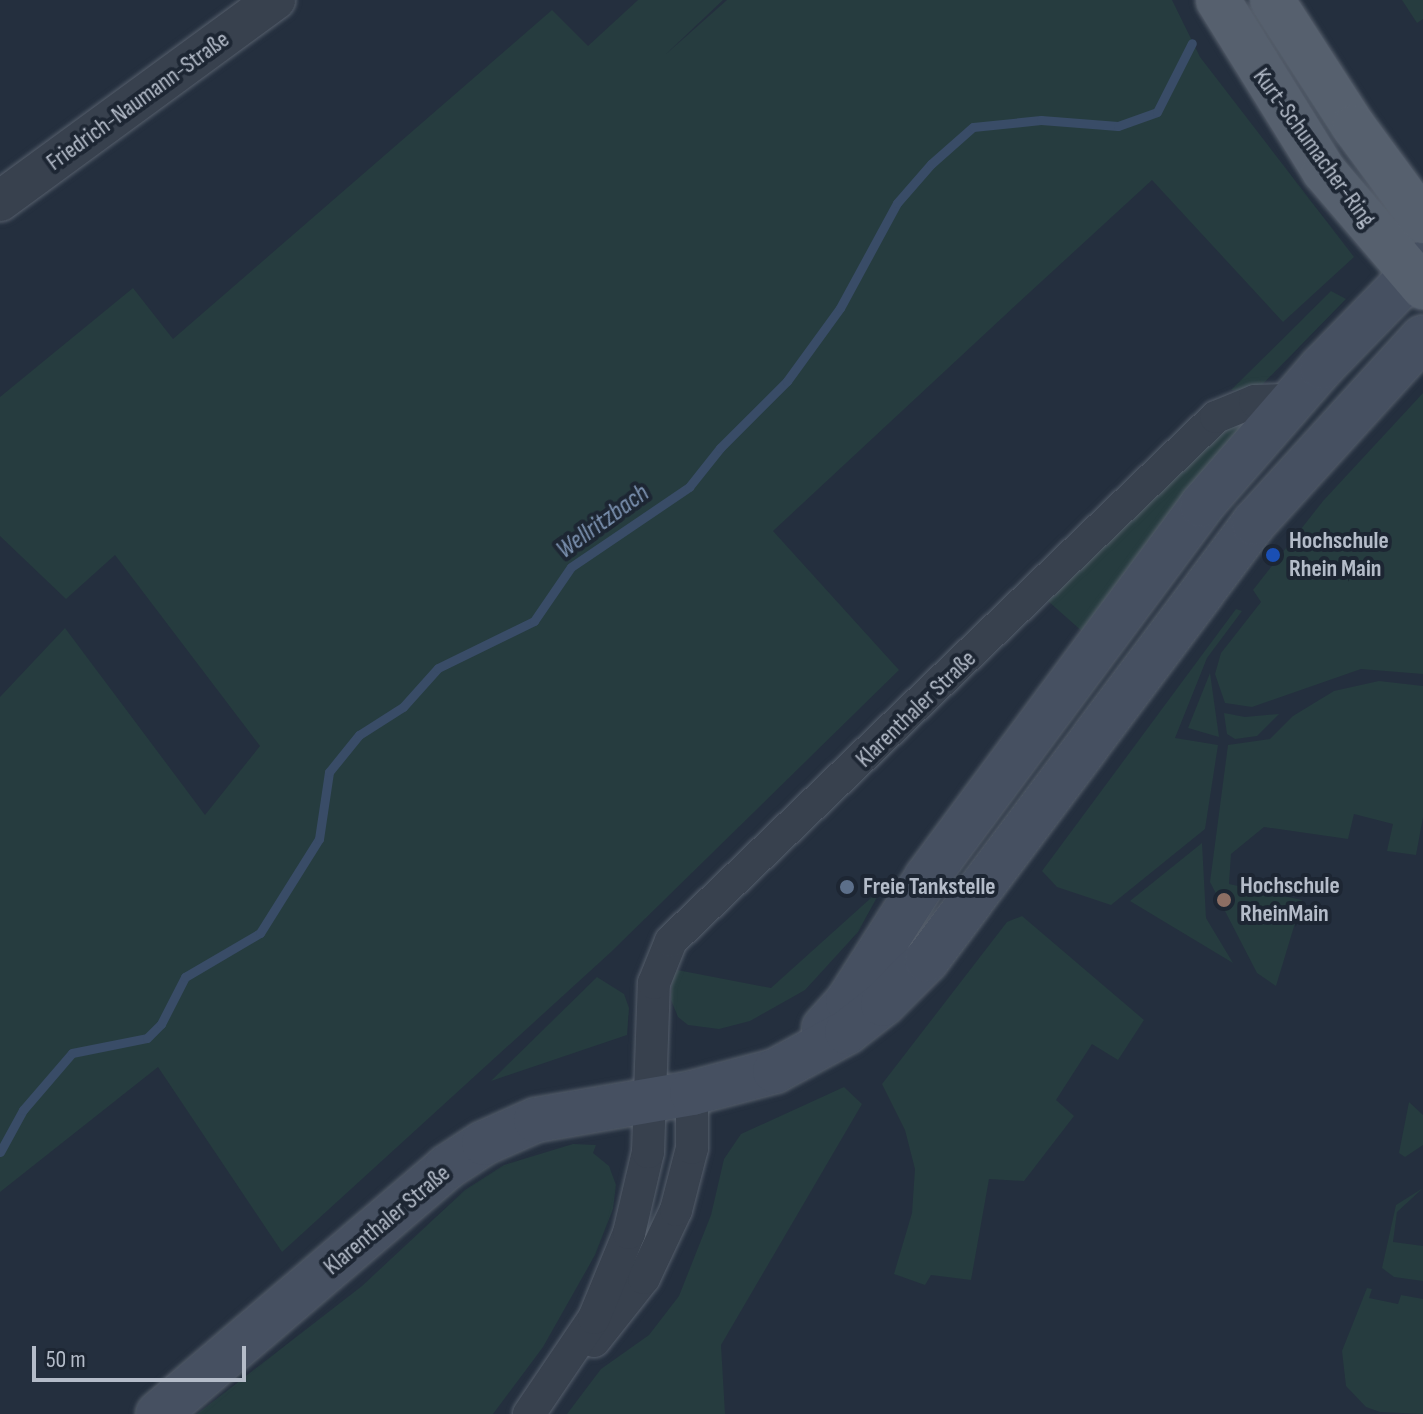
<!DOCTYPE html>
<meta charset="utf-8">
<style>
body{margin:0}
#map{position:relative;width:1423px;height:1414px;overflow:hidden;background:#242f3e;font-family:"Sofia Sans Condensed",sans-serif}
div>[style]{position:absolute}
.green>*{inset:0;background:#263c3f}
.stream>*{height:9px;margin:-4.5px;padding:0 4.5px;transform-origin:4.5px;border-radius:4.5px;background:#394c67}
.roads{filter:drop-shadow(0 0 2px #565f6c) drop-shadow(0 0 2px #565f6c)}
.minor>*{height:32px;margin:-16px;padding:0 16px;transform-origin:16px;border-radius:16px;background:#38414e}
.tertiary>*{height:40px;margin:-20px;padding:0 20px;transform-origin:20px;border-radius:20px;background:#38414e}
.secondary>*{height:44px;margin:-22px;padding:0 22px;transform-origin:22px;border-radius:22px;background:#465061}
.primary>*{height:44px;margin:-22px;padding:0 22px;transform-origin:22px;border-radius:22px;background:#56606e}
.dots>*{width:22px;height:22px;translate:-50% -50%;box-sizing:border-box;border:4px solid #1d2633;border-radius:50%}
span{translate:-50% -50%;white-space:nowrap;text-align:center;line-height:1.15;-webkit-text-stroke:8px #1d2633;paint-order:stroke}
.street-label{font-size:24px;color:#b4bcc9}
.poi-label{font-size:24px;color:#b4bcc9;font-weight:700}
.left{translate:0 -50%;text-align:left}
.water-label{font-size:26px;color:#7c92b1;font-style:italic}
.scale{position:absolute;left:32px;top:1346px;width:214px;height:36px;box-sizing:border-box;border:4px solid #b4bcc9;border-top:0;padding-left:10px;font-size:24px;line-height:28px;white-space:nowrap;color:#b4bcc9;-webkit-text-stroke:6px #1d2633;paint-order:stroke}
</style>
<div id="map">
<div class="green">
<i style="clip-path:polygon(638px 0,723px 0,665px 55px,727px 0,1172px 0,1200px 57px,1354px 257px,1283px 322px,1152px 180px,1017px 304px,773px 531px,899px 670px,611px 952px,282px 1252px,158px 1067px,0 1192px,0 697px,65px 628px,205px 815px,260px 746px,115px 555px,66px 599px,0 536px,0 397px,133px 288px,173px 339px,552px 10px,588px 46px)"></i>
<i style="clip-path:polygon(1402px 0,1423px 0,1423px 19px,1417px 23px)"></i>
<i style="clip-path:polygon(1331px 291px,1346px 299px,1254px 393px,1231px 390px)"></i>
<i style="clip-path:polygon(1423px 393px,1423px 674px,1361px 669px,1252px 707px,1225px 703px,1215px 674px,1221px 653px,1261px 602px,1253px 590px,1323px 501px)"></i>
<i style="clip-path:polygon(1251px 414px,1084px 633px,1048px 601px,1226px 418px)"></i>
<i style="clip-path:polygon(1236px 609px,1242px 611px,1207px 658px,1175px 738px,1218px 745px,1205px 829px,1111px 905px,1057px 887px,1042px 871px)"></i>
<i style="clip-path:polygon(1210px 673px,1219px 737px,1188px 728px)"></i>
<i style="clip-path:polygon(1379px 681px,1423px 686px,1423px 817px,1416px 855px,1387px 851px,1393px 824px,1354px 814px,1348px 839px,1264px 827px,1231px 854px,1229px 884px,1302px 900px,1276px 986px,1257px 973px,1210px 882px,1228px 745px,1270px 739px,1293px 716px,1334px 691px)"></i>
<i style="clip-path:polygon(1224px 713px,1245px 717px,1279px 714px,1257px 736px,1235px 739px,1227px 734px)"></i>
<i style="clip-path:polygon(1202px 843px,1206px 918px,1233px 963px,1130px 901px)"></i>
<i style="clip-path:polygon(882px 888px,858px 932px,805px 990px,750px 1021px,719px 1029px,688px 1025px,678px 1017px,671px 1000px,672px 969px,771px 988px)"></i>
<i style="clip-path:polygon(1022px 916px,1144px 1020px,1118px 1060px,1092px 1044px,1056px 1100px,1074px 1116px,1024px 1181px,989px 1179px,971px 1280px,931px 1275px,925px 1285px,894px 1274px,912px 1213px,915px 1169px,905px 1130px,882px 1084px,1007px 922px)"></i>
<i style="clip-path:polygon(597px 977px,624px 994px,629px 1008px,627px 1035px,491px 1081px)"></i>
<i style="clip-path:polygon(844px 1087px,862px 1104px,721px 1345px,725px 1414px,567px 1414px,601px 1369px,649px 1335px,679px 1296px,711px 1215px,724px 1159px,741px 1134px)"></i>
<i style="clip-path:polygon(1409px 1102px,1423px 1115px,1423px 1145px,1405px 1157px,1399px 1153px)"></i>
<i style="clip-path:polygon(573px 1144px,596px 1145px,593px 1153px,609px 1166px,616px 1185px,613px 1209px,595px 1255px,543px 1347px,493px 1414px,197px 1414px,362px 1286px,465px 1190px,504px 1165px)"></i>
<i style="clip-path:polygon(1423px 1188px,1397px 1212px,1393px 1242px,1423px 1246px,1423px 1281px,1394px 1277px,1382px 1268px,1396px 1205px)"></i>
<i style="clip-path:polygon(1367px 1288px,1372px 1289px,1369px 1298px,1398px 1304px,1401px 1295px,1423px 1299px,1423px 1414px,1380px 1412px,1366px 1407px,1346px 1386px,1342px 1351px)"></i>
</div>
<div class="stream">
<i style="left:0;top:1152px;width:48px;rotate:-61.3deg"></i>
<i style="left:23px;top:1110px;width:75px;rotate:-49.3deg"></i>
<i style="left:72px;top:1053px;width:76px;rotate:-11.3deg"></i>
<i style="left:147px;top:1038px;width:20px;rotate:-45deg"></i>
<i style="left:161px;top:1024px;width:53px;rotate:-62.9deg"></i>
<i style="left:185px;top:977px;width:87px;rotate:-30.4deg"></i>
<i style="left:260px;top:933px;width:111px;rotate:-57.9deg"></i>
<i style="left:319px;top:839px;width:68px;rotate:-81.5deg"></i>
<i style="left:329px;top:772px;width:48px;rotate:-51deg"></i>
<i style="left:359px;top:735px;width:52px;rotate:-32.5deg"></i>
<i style="left:403px;top:707px;width:52px;rotate:-48.1deg"></i>
<i style="left:438px;top:668px;width:107px;rotate:-26.1deg"></i>
<i style="left:534px;top:621px;width:65px;rotate:-55.6deg"></i>
<i style="left:571px;top:567px;width:143px;rotate:-34.1deg"></i>
<i style="left:689px;top:487px;width:50px;rotate:-51.5deg"></i>
<i style="left:720px;top:448px;width:95px;rotate:-45deg"></i>
<i style="left:787px;top:381px;width:90px;rotate:-54deg"></i>
<i style="left:840px;top:308px;width:119px;rotate:-61.5deg"></i>
<i style="left:897px;top:203px;width:52px;rotate:-48.9deg"></i>
<i style="left:931px;top:164px;width:56px;rotate:-41.4deg"></i>
<i style="left:973px;top:127px;width:68px;rotate:-5.9deg"></i>
<i style="left:1041px;top:120px;width:77px;rotate:4.5deg"></i>
<i style="left:1118px;top:126px;width:41px;rotate:-19.7deg"></i>
<i style="left:1157px;top:112px;width:77px;rotate:-63.1deg"></i>
</div>
<div class="roads">
<div class="minor">
<i style="left:594px;top:1341px;width:80px;rotate:-51.6deg"></i>
<i style="left:644px;top:1278px;width:75px;rotate:-64.8deg"></i>
<i style="left:676px;top:1210px;width:64px;rotate:-75.5deg"></i>
<i style="left:692px;top:1148px;width:55px;rotate:-90deg"></i>
<i style="left:529px;top:1414px;width:116px;rotate:-55.9deg"></i>
<i style="left:594px;top:1318px;width:92px;rotate:-67.6deg"></i>
<i style="left:629px;top:1233px;width:83px;rotate:-76.8deg"></i>
<i style="left:648px;top:1152px;width:169px;rotate:-88deg"></i>
<i style="left:654px;top:983px;width:45px;rotate:-68deg"></i>
<i style="left:671px;top:941px;width:756px;rotate:-43.87deg"></i>
<i style="left:1216px;top:417px;width:42px;rotate:-22.3deg"></i>
<i style="left:1255px;top:401px;width:37px;rotate:-2deg"></i>
</div>
<div class="tertiary">
<i style="left:0;top:201px;width:341px;rotate:-36.2deg"></i>
</div>
<div class="secondary">
<i style="left:824px;top:1028px;width:36px;rotate:-48deg"></i>
<i style="left:848px;top:1001px;width:147px;rotate:-57.5deg"></i>
<i style="left:927px;top:877px;width:463px;rotate:-53.5deg"></i>
<i style="left:1202px;top:505px;width:183px;rotate:-49deg"></i>
<i style="left:1322px;top:367px;width:145px;rotate:-45.8deg"></i>
<i style="left:158px;top:1414px;width:380px;rotate:-40.5deg"></i>
<i style="left:447px;top:1167px;width:44px;rotate:-33deg"></i>
<i style="left:484px;top:1143px;width:57px;rotate:-23.9deg"></i>
<i style="left:536px;top:1120px;width:158px;rotate:-9.8deg"></i>
<i style="left:692px;top:1093px;width:86px;rotate:-14.8deg"></i>
<i style="left:775px;top:1071px;width:82px;rotate:-28.4deg"></i>
<i style="left:847px;top:1032px;width:46px;rotate:-37.9deg"></i>
<i style="left:883px;top:1004px;width:62px;rotate:-45deg"></i>
<i style="left:927px;top:960px;width:546px;rotate:-53.19deg"></i>
<i style="left:1254px;top:523px;width:251px;rotate:-47.7deg"></i>
</div>
<div class="primary">
<i style="left:1218px;top:0;width:201px;rotate:58.2deg"></i>
<i style="left:1324px;top:171px;width:153px;rotate:49.5deg"></i>
<i style="left:1272px;top:0;width:151px;rotate:57.2deg"></i>
<i style="left:1354px;top:127px;width:117px;rotate:53.7deg"></i>
</div>
</div>
<div class="dots">
<i style="left:1273px;top:555px;background:#1a4fb4"></i>
<i style="left:847px;top:887px;background:#5c6f8a"></i>
<i style="left:1224px;top:900px;background:#8d6e63"></i>
</div>
<div class="street-label">
<span style="left:138px;top:101px;rotate:-36deg">Friedrich-Naumann-Straße</span>
<span style="left:1314px;top:148px;rotate:54deg">Kurt-Schumacher-Ring</span>
<span style="left:916px;top:709px;rotate:-44deg">Klarenthaler Straße</span>
<span style="left:387px;top:1220px;rotate:-40deg">Klarenthaler Straße</span>
</div>
<div class="poi-label">
<span class="left" style="left:1289px;top:555px">Hochschule<br>Rhein Main</span>
<span class="left" style="left:1240px;top:900px">Hochschule<br>RheinMain</span>
<span class="left" style="left:863px;top:887px">Freie Tankstelle</span>
</div>
<div class="water-label">
<span style="left:603px;top:522px;rotate:-36deg">Wellritzbach</span>
</div>
<div class="scale">50 m</div>
</div>
